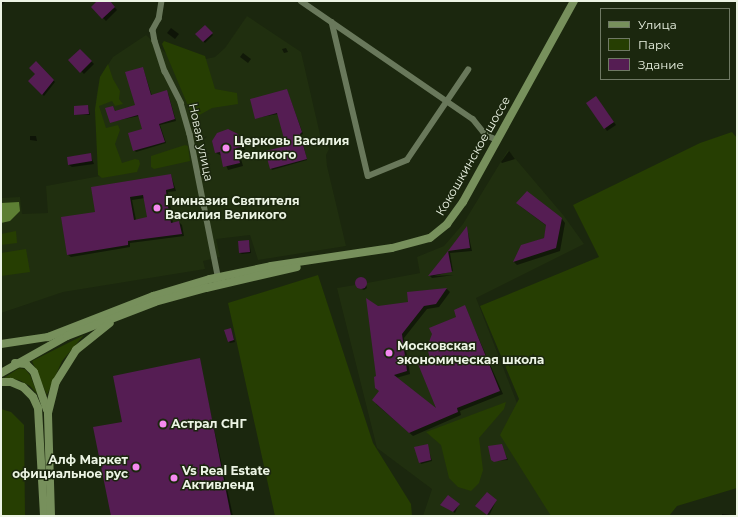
<!DOCTYPE html>
<meta charset="utf-8">
<style>
body{margin:0}
#map{position:relative;width:738px;height:517px;overflow:hidden;background:#1b270e;font-family:Montserrat,sans-serif}
div>[style]{position:absolute}
.built>*{inset:0;background:#202f0f}
.green>*{inset:0;background:#263e02}
.water>*{inset:0;background:#5d7f34}
.shadow>*{inset:0;background:#0007}
.building>*{inset:0;background:#551d53}
.round{border-radius:50%}
.street>*{height:5.5px;margin:-2.75px;padding:0 2.75px;transform-origin:2.75px;border-radius:2.75px;background:#69785b}
.secondary>*{height:8px;margin:-4px;padding:0 4px;transform-origin:4px;border-radius:4px;background:#77905c}
.dots>*{width:11px;height:11px;translate:-50% -50%;box-sizing:border-box;border:2px solid #1b270e;border-radius:50%}
span{translate:-50% -50%;white-space:nowrap;text-align:center;line-height:1.15;-webkit-text-stroke:3px #1b270e;paint-order:stroke}
.poi-label{font-size:12px;color:#ecf4e4;font-weight:700}
.left{translate:0 -50%;text-align:left}
.right{translate:-100% -50%;text-align:right}
.street-label{font-size:12px;color:#ecf4e4}
.frame{position:absolute;inset:0;border:2px solid #ecf4e4;pointer-events:none}
.legend{position:absolute;left:600px;top:8px;width:130px;height:72px;box-sizing:border-box;background:#1b270e;border:1px solid #6f7964;margin:0;padding:5px 7px;list-style:none;font-size:12px;color:#ecf4e4}
.legend li{display:flex;align-items:center;gap:8px;height:20px}
.legend b{width:20px;border:1px solid #6f7964}
</style>
<div id="map">
<div class="built">
<i style="clip-path:polygon(247px 16px,301px 52px,321px 139px,327px 141px,329px 149px,326px 155px,327px 166px,346px 246px,258px 260px,250px 235px,216px 239px,220px 257px,203px 261px,205px 269px,63px 292px,1px 313px,1px 198px,20px 197px,22px 214px,48px 213px,46px 186px,100px 176px,95px 110px,97px 93px,100px 77px,113px 57px,146px 35px,179px 65px,215px 57px,225px 48px)"></i>
<i style="clip-path:polygon(508px 150px,564px 216px,584px 244px,476px 298px,561px 516px,423px 516px,432px 489px,377px 448px,337px 288px,355px 285px,360px 278px,367px 283px,420px 273px,417px 257px,444px 246px,463px 224px)"></i>
</div>
<div class="green">
<i style="clip-path:polygon(164px 41px,205px 56px,215px 89px,237px 93px,238px 104px,212px 108px,196px 117px,191px 113px,162px 44px)"></i>
<i style="clip-path:polygon(108px 64px,113px 79px,120px 91px,119px 99px,123px 104px,115px 106px,112px 101px,99px 106px,106px 128px,118px 125px,120px 130px,115px 144px,122px 163px,135px 159px,139px 160px,140px 164px,137px 172px,102px 178px,98px 175px,95px 110px,100px 77px)"></i>
<i style="clip-path:polygon(732px 132px,737px 138px,737px 488px,677px 506px,669px 516px,551px 516px,500px 435px,519px 399px,480px 306px,599px 257px,573px 205px,700px 143px)"></i>
<i style="clip-path:polygon(185px 145px,188px 146px,190px 161px,154px 169px,151px 167px,151px 156px)"></i>
<i style="clip-path:polygon(16px 231px,17px 243px,1px 245px,1px 234px)"></i>
<i style="clip-path:polygon(26px 249px,30px 272px,1px 276px,1px 253px)"></i>
<i style="clip-path:polygon(318px 275px,373px 443px,411px 504px,412px 516px,275px 516px,228px 303px)"></i>
<i style="clip-path:polygon(84px 335px,62px 361px,47px 395px,32px 361px)"></i>
<i style="clip-path:polygon(19px 368px,25px 369px,30px 375px,43px 408px,38px 395px,30px 386px,19px 380px,4px 378px)"></i>
<i style="clip-path:polygon(506px 402px,504px 409px,479px 438px,483px 470px,479px 483px,471px 491px,458px 487px,449px 478px,441px 445px,426px 432px)"></i>
<i style="clip-path:polygon(1px 409px,11px 412px,24px 425px,25px 516px,1px 516px)"></i>
</div>
<div class="water">
<i style="clip-path:polygon(19px 202px,20px 211px,10px 221px,1px 223px,1px 203px)"></i>
</div>
<div class="shadow">
<i style="clip-path:polygon(1px 1px,6px 1px,1px 6px)"></i>
<i style="clip-path:polygon(98px 1px,109px 1px,117px 10px,106px 21px,92px 7px)"></i>
<i style="clip-path:polygon(205px 26px,213px 35px,205px 43px,196px 34px)"></i>
<i style="clip-path:polygon(171px 28px,179px 34px,175px 39px,167px 33px)"></i>
<i style="clip-path:polygon(286px 48px,288px 52px,284px 53px,282px 49px)"></i>
<i style="clip-path:polygon(80px 50px,94px 64px,84px 74px,70px 60px)"></i>
<i style="clip-path:polygon(243px 53px,251px 59px,248px 63px,240px 57px)"></i>
<i style="clip-path:polygon(36px 62px,55px 82px,44px 96px,29px 81px,36px 74px)"></i>
<i style="clip-path:polygon(143px 68px,152px 96px,168px 93px,176px 121px,160px 125px,166px 143px,136px 152px,134px 150px,143px 130px,139px 116px,110px 122px,113px 107px,116px 112px,136px 106px)"></i>
<i style="clip-path:polygon(287px 90px,303px 134px,301px 135px,307px 160px,272px 170px,271px 168px,287px 146px,278px 114px,256px 118px)"></i>
<i style="clip-path:polygon(596px 97px,616px 125px,607px 131px,605px 128px)"></i>
<i style="clip-path:polygon(88px 106px,90px 115px,75px 114px)"></i>
<i style="clip-path:polygon(238px 135px,245px 150px,239px 152px,243px 166px,228px 170px,222px 156px,216px 153px)"></i>
<i style="clip-path:polygon(30px 136px,36px 136px,37px 141px,30px 140px)"></i>
<i style="clip-path:polygon(509px 151px,515px 159px,502px 163px,501px 162px)"></i>
<i style="clip-path:polygon(90px 154px,94px 164px,72px 167px,69px 165px,68px 157px)"></i>
<i style="clip-path:polygon(evenodd,171px 175px,176px 191px,168px 192px,173px 223px,179px 222px,182px 225px,184px 236px,130px 243px,130px 247px,71px 257px,68px 255px,96px 212px,171px 175px,145px 198px,148px 218px,136px 220px,132px 200px,145px 198px)"></i>
<i style="clip-path:polygon(520px 206px,562px 219px,565px 223px,560px 251px,517px 265px,514px 262px,522px 246px,544px 238px,547px 226px)"></i>
<i style="clip-path:polygon(467px 228px,472px 251px,450px 253px,453px 271px,434px 276px,454px 275px,432px 278px,430px 276px)"></i>
<i style="clip-path:polygon(249px 242px,251px 253px,242px 254px,240px 253px)"></i>
<i style="clip-path:polygon(364px 279px,367px 288px,364px 290px,359px 288px,357px 282px)"></i>
<i style="clip-path:polygon(447px 289px,450px 292px,439px 307px,427px 309px,404px 338px,410px 374px,396px 378px,438px 411px,431px 360px,465px 307px,503px 394px,460px 411px,461px 415px,413px 436px,376px 404px,380px 391px,377px 377px,378px 307px,408px 303px,408px 293px)"></i>
<i style="clip-path:polygon(231px 330px,235px 342px,230px 343px,228px 341px)"></i>
<i style="clip-path:polygon(199px 360px,233px 516px,112px 516px,124px 422px)"></i>
<i style="clip-path:polygon(427px 445px,432px 461px,421px 464px,420px 462px)"></i>
<i style="clip-path:polygon(501px 445px,508px 460px,493px 461px)"></i>
<i style="clip-path:polygon(496px 501px,489px 516px,478px 507px)"></i>
<i style="clip-path:polygon(459px 504px,455px 513px,443px 506px)"></i>
<i style="clip-path:polygon(722px 514px,731px 515px,732px 516px,722px 516px)"></i>
</div>
<div class="building">
<i style="clip-path:polygon(97px 1px,110px 1px,115px 7px,102px 19px,91px 7px)"></i>
<i style="clip-path:polygon(205px 25px,213px 33px,203px 42px,195px 34px)"></i>
<i style="clip-path:polygon(80px 49px,92px 61px,80px 73px,68px 60px)"></i>
<i style="clip-path:polygon(36px 61px,54px 80px,42px 95px,28px 81px,35px 74px,29px 68px)"></i>
<i style="clip-path:polygon(143px 67px,151px 95px,167px 90px,175px 119px,159px 124px,165px 142px,133px 151px,128px 133px,142px 129px,138px 115px,110px 123px,105px 108px,113px 106px,115px 111px,135px 105px,125px 72px)"></i>
<i style="clip-path:polygon(287px 89px,302px 132px,300px 134px,307px 159px,270px 169px,265px 151px,286px 146px,277px 113px,255px 119px,250px 99px)"></i>
<i style="clip-path:polygon(596px 96px,614px 122px,604px 129px,586px 103px)"></i>
<i style="clip-path:polygon(88px 105px,89px 114px,74px 115px,74px 106px)"></i>
<i style="clip-path:polygon(228px 129px,238px 134px,242px 147px,236px 148px,240px 163px,223px 167px,220px 152px,215px 153px,212px 141px,217px 133px)"></i>
<i style="clip-path:polygon(91px 153px,92px 161px,68px 165px,67px 157px)"></i>
<i style="clip-path:polygon(evenodd,171px 174px,174px 188px,166px 190px,167px 201px,171px 223px,179px 221px,182px 234px,128px 241px,128px 245px,67px 255px,61px 217px,95px 212px,91px 187px,171px 174px,143px 195px,147px 217px,134px 220px,130px 197px,143px 195px)"></i>
<i style="clip-path:polygon(527px 191px,562px 218px,556px 248px,513px 262px,521px 245px,544px 238px,546px 225px,516px 203px)"></i>
<i style="clip-path:polygon(467px 226px,470px 248px,448px 251px)"></i>
<i style="clip-path:polygon(249px 240px,250px 252px,239px 253px,238px 241px)"></i>
<i style="clip-path:polygon(448px 251px,452px 272px,428px 276px)"></i>
<i class="round" style="left:355px;top:277px;width:12px;height:12px"></i>
<i style="clip-path:polygon(447px 288px,436px 304px,424px 306px,402px 334px,407px 371px,394px 375px,436px 408px,418px 364px,430px 359px,427px 347px,432px 334px,429px 328px,456px 317px,454px 310px,465px 305px,500px 391px,457px 408px,458px 412px,409px 433px,372px 400px,379px 391px,375px 388px,374px 377px,376px 376px,366px 298px,378px 306px,408px 302px,407px 292px)"></i>
<i style="clip-path:polygon(231px 328px,234px 340px,228px 342px,224px 330px)"></i>
<i style="clip-path:polygon(200px 358px,231px 516px,111px 516px,93px 427px,122px 422px,113px 376px)"></i>
<i style="clip-path:polygon(428px 444px,431px 460px,419px 463px,414px 447px)"></i>
<i style="clip-path:polygon(502px 444px,507px 459px,494px 462px,491px 460px,488px 446px)"></i>
<i style="clip-path:polygon(487px 492px,497px 500px,487px 515px,475px 506px)"></i>
<i style="clip-path:polygon(448px 495px,460px 504px,453px 512px,440px 505px)"></i>
</div>
<div class="street">
<i style="left:162px;top:1px;width:18px;rotate:99deg"></i>
<i style="left:159px;top:19px;width:13px;rotate:119deg"></i>
<i style="left:153px;top:30px;width:11px;rotate:80deg"></i>
<i style="left:155px;top:41px;width:32px;rotate:72deg"></i>
<i style="left:165px;top:71px;width:36px;rotate:63deg"></i>
<i style="left:181px;top:103px;width:32px;rotate:74deg"></i>
<i style="left:190px;top:134px;width:149px;rotate:78.8deg"></i>
<i style="left:301px;top:1px;width:209px;rotate:34.5deg"></i>
<i style="left:473px;top:119px;width:21px;rotate:51deg"></i>
<i style="left:486px;top:135px;width:12px;rotate:24deg"></i>
<i style="left:332px;top:22px;width:158px;rotate:76.8deg"></i>
<i style="left:368px;top:176px;width:42px;rotate:-22.3deg"></i>
<i style="left:407px;top:160px;width:109px;rotate:-55.9deg"></i>
</div>
<div class="secondary">
<i style="left:1px;top:344px;width:48px;rotate:-8.5deg"></i>
<i style="left:48px;top:337px;width:113px;rotate:-21.3deg"></i>
<i style="left:153px;top:296px;width:59px;rotate:-16.6deg"></i>
<i style="left:210px;top:279px;width:62px;rotate:-12deg"></i>
<i style="left:271px;top:266px;width:122px;rotate:-8.5deg"></i>
<i style="left:392px;top:248px;width:39px;rotate:-15deg"></i>
<i style="left:430px;top:238px;width:22px;rotate:-39deg"></i>
<i style="left:447px;top:224px;width:27px;rotate:-54deg"></i>
<i style="left:463px;top:202px;width:230px;rotate:-61.1deg"></i>
<i style="left:15px;top:363px;width:11px;rotate:5deg"></i>
<i style="left:26px;top:364px;width:11px;rotate:45deg"></i>
<i style="left:34px;top:372px;width:40px;rotate:71.1deg"></i>
<i style="left:1px;top:373px;width:76px;rotate:-29.3deg"></i>
<i style="left:67px;top:336px;width:94px;rotate:-21.1deg"></i>
<i style="left:155px;top:302px;width:53px;rotate:-15.4deg"></i>
<i style="left:206px;top:288px;width:93px;rotate:-13deg"></i>
<i style="left:1px;top:382px;width:10px"></i>
<i style="left:11px;top:382px;width:13px;rotate:23deg"></i>
<i style="left:23px;top:387px;width:14px;rotate:45deg"></i>
<i style="left:33px;top:397px;width:12px;rotate:66deg"></i>
<i style="left:38px;top:408px;width:108px;rotate:86.8deg"></i>
<i style="left:51px;top:516px;width:103px;rotate:-91.7deg"></i>
<i style="left:48px;top:413px;width:32px;rotate:-76deg"></i>
<i style="left:56px;top:382px;width:38px;rotate:-58deg"></i>
<i style="left:76px;top:350px;width:43px;rotate:-38.5deg"></i>
</div>
<div class="dots">
<i style="left:226px;top:148px;background:#f589ef"></i>
<i style="left:157px;top:208px;background:#f589ef"></i>
<i style="left:389px;top:353px;background:#f589ef"></i>
<i style="left:163px;top:424px;background:#f589ef"></i>
<i style="left:136px;top:467px;background:#f589ef"></i>
<i style="left:174px;top:478px;background:#f589ef"></i>
</div>
<div class="poi-label">
<span class="left" style="left:234px;top:148px">Церковь Василия<br>Великого</span>
<span class="left" style="left:165px;top:208px">Гимназия Святителя<br>Василия Великого</span>
<span class="left" style="left:397px;top:353px">Московская<br>экономическая школа</span>
<span class="left" style="left:171px;top:424px">Астрал СНГ</span>
<span class="right" style="left:128px;top:467px">Алф Маркет<br>официальное рус</span>
<span class="left" style="left:182px;top:478px">Vs Real Estate<br>Активленд</span>
</div>
<div class="street-label">
<span style="left:201px;top:142px;rotate:78deg">Новая улица</span>
<span style="left:473px;top:156px;rotate:-60deg">Кокошкинское шоссе</span>
</div>
<div class="frame"></div>
<ul class="legend">
<li><b style="height:5px;background:#77905c"></b>Улица</li>
<li><b style="height:11px;background:#263e02"></b>Парк</li>
<li><b style="height:11px;background:#551d53"></b>Здание</li>
</ul>
</div>
